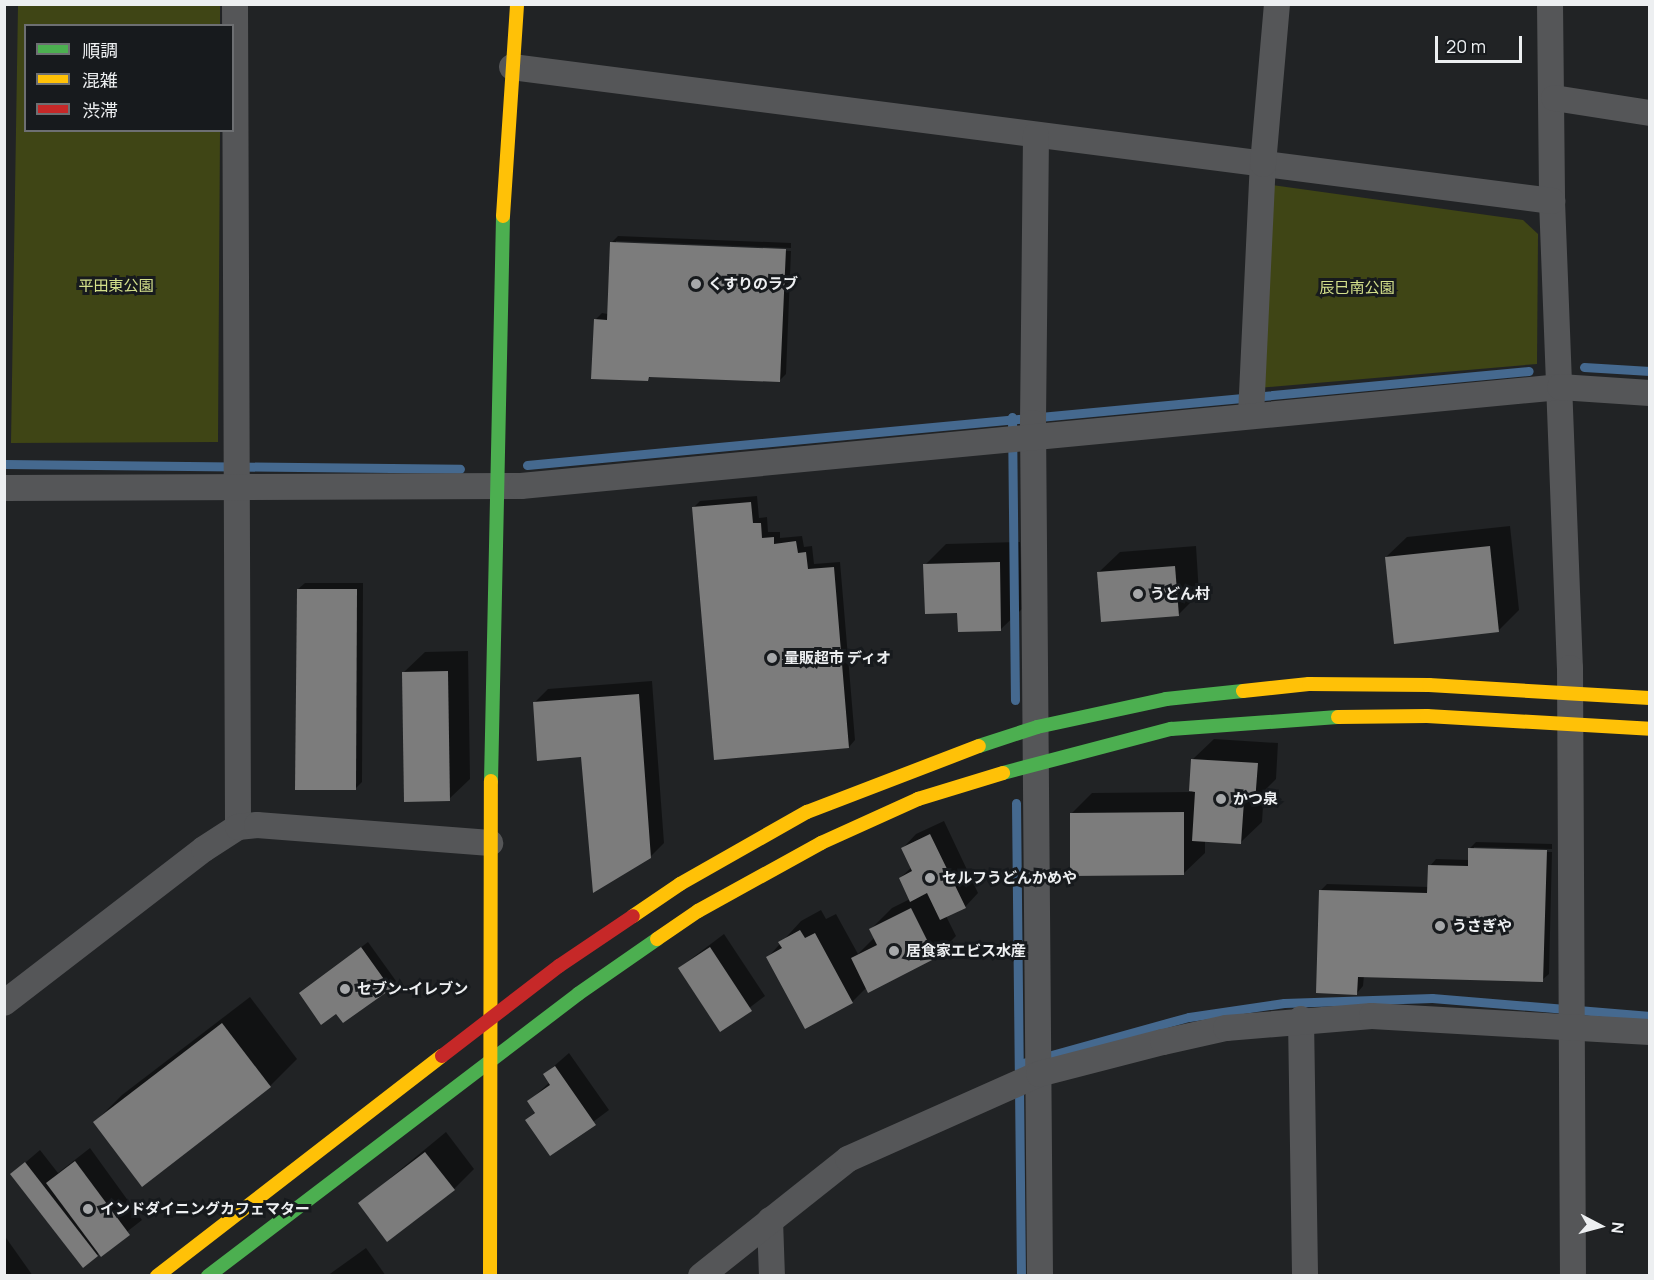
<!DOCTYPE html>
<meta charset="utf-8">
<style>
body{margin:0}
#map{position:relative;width:1654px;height:1280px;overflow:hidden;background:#212325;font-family:Manrope,"Noto Sans JP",sans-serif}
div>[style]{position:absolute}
.green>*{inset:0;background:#3f4515}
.shadow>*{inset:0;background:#0007}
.stream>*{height:9px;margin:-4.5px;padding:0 4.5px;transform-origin:4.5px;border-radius:4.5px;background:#45698f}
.building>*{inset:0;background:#7c7c7c}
.street>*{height:26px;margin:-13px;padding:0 13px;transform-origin:13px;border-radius:13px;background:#555658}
.fast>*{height:14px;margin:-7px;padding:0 7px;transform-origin:7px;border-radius:7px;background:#4caf50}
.slow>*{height:14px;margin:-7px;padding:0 7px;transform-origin:7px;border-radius:7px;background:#ffc107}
.jam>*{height:14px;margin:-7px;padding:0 7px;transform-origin:7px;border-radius:7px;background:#c62828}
.dots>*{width:16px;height:16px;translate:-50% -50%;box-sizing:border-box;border:3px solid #171a1d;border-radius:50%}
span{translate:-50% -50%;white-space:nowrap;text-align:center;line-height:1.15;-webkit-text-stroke:6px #171a1d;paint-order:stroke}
.poi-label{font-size:15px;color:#edeff1;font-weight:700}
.left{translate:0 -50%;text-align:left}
.park-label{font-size:15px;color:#d4e08b}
.frame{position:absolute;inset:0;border:6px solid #edeff1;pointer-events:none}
.legend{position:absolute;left:24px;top:24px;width:210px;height:108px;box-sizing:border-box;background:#171a1d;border:2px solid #6d6f72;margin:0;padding:8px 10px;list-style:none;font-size:18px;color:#edeff1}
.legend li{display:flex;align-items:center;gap:12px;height:30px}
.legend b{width:30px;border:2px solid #6d6f72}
.north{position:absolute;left:1570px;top:1196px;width:60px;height:60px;-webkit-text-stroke:4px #171a1d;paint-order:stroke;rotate:96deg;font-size:16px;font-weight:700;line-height:24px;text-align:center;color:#edeff1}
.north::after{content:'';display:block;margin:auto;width:21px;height:27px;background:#edeff1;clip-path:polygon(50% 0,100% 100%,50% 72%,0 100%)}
.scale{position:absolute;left:1435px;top:36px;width:87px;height:27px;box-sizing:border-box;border:3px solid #edeff1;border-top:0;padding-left:8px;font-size:18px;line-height:21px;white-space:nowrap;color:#edeff1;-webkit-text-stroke:4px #171a1d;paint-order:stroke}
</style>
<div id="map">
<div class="green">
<i style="clip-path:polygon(18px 5px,220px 5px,220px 25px,26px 26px,26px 130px,220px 131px,218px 442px,11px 443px)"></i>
<i style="clip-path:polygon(1272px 185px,1523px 220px,1538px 234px,1537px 364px,1258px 388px)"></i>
</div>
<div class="shadow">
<i style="clip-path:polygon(618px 236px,791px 243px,791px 248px,616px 241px,616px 244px,791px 251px,786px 374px,780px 380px,652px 375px,648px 379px,595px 320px,602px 313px,608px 314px,611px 243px)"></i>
<i style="clip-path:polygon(757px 496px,759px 518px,767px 517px,768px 532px,780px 532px,780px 538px,802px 536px,804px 547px,812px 546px,814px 564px,840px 562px,855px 740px,849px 747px,693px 508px,700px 501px)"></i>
<i style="clip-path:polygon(1510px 526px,1519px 610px,1498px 631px,1386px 557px,1407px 537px)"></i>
<i style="clip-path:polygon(1020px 542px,1022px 609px,1001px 629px,959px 611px,925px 565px,946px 544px)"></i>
<i style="clip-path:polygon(1196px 546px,1199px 594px,1178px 615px,1099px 572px,1120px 552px)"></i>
<i style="clip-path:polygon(305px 583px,363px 583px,362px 782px,355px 789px,298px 589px)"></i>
<i style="clip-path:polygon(468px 651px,470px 779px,449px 799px,404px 672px,425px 652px)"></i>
<i style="clip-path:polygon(652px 681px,664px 843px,650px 857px,582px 756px,534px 703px,548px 689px)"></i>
<i style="clip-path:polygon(1214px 739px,1278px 743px,1276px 779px,1264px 791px,1262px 822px,1241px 842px,1205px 840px,1205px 853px,1184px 873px,1071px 814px,1092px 793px,1191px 792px,1193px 759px)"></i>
<i style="clip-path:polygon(944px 821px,978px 893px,965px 907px,946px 916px,956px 936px,935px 957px,867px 987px,852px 1002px,768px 957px,801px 921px,821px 910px,826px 919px,836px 914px,858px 954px,874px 938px,871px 929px,892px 908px,910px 899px,900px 878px,912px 867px,903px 848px,916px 834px)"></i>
<i style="clip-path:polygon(1476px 842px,1552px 844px,1552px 849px,1474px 847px,1474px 850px,1552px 852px,1549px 974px,1542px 980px,1364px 975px,1363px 986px,1357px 993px,1320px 891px,1327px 884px,1429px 887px,1430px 866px,1436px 859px,1469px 860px,1469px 849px)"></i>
<i style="clip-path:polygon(724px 934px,765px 996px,720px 1030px,679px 968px)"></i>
<i style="clip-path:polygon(368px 942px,396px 981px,390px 988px,336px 1012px,301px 993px)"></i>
<i style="clip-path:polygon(250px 997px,297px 1059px,270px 1086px,142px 1185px,95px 1122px,122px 1095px)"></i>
<i style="clip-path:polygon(569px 1053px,609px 1110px,550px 1154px,527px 1120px,536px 1111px,529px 1101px,550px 1082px,545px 1074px)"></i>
<i style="clip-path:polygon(446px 1132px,474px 1169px,454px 1189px,360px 1203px)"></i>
<i style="clip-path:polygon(90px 1148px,142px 1220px,97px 1255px,12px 1174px,40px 1150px,58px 1173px)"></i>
<i style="clip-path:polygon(4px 1235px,33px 1276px,4px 1276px)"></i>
<i style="clip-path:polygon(366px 1248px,386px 1276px,327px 1276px)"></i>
</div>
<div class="stream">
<i style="left:1584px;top:367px;width:66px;rotate:3.5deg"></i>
<i style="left:1012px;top:417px;width:283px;rotate:89.4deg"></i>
<i style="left:4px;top:464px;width:456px;rotate:0.6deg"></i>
<i style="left:527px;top:465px;width:1006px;rotate:-5.36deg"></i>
<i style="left:1016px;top:803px;width:266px;rotate:89.4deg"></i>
<i style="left:1019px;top:1064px;width:176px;rotate:-15.5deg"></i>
<i style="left:1189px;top:1017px;width:96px;rotate:-8.4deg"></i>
<i style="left:1284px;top:1003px;width:148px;rotate:-1.9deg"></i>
<i style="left:1432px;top:998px;width:219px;rotate:4.7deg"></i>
<i style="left:1019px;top:1086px;width:190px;rotate:89.4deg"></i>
</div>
<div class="building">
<i style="clip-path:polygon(610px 242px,786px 249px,780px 382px,649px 377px,648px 381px,591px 379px,594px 319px,607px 320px)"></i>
<i style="clip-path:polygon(751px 502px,753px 523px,761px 523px,762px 538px,774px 537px,774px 544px,796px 541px,798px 553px,806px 552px,808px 569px,834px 567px,849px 748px,714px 760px,692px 507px)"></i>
<i style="clip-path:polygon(1490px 546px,1499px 632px,1394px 644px,1385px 557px)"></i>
<i style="clip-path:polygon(1000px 562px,1001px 631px,958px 632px,957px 613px,925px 614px,923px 564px)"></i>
<i style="clip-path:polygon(1175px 566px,1179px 616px,1101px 622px,1097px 572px)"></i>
<i style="clip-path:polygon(297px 589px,357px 589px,356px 790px,295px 790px)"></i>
<i style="clip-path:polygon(448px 671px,450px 801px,404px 802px,402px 672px)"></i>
<i style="clip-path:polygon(639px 694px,651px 858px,593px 893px,581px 757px,537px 761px,533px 702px)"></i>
<i style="clip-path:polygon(1191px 759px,1258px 763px,1255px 802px,1244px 801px,1241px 844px,1192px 841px,1195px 792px,1189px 791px)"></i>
<i style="clip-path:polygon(1184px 812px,1184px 875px,1070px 876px,1070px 813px)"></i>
<i style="clip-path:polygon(930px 834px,966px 908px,940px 920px,927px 893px,910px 902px,899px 878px,912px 871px,901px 848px)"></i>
<i style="clip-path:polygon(1468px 848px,1547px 850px,1543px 982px,1358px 977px,1357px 995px,1316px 993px,1319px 890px,1427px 893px,1428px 865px,1468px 866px)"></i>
<i style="clip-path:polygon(911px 908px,936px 958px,868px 993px,851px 958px,877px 945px,869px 929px)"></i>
<i style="clip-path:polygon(800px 930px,805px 938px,815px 933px,853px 1003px,805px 1029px,766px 957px,782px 948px,778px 942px)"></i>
<i style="clip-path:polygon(361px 947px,391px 989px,343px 1023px,336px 1014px,321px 1025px,299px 993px)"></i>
<i style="clip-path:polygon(710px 947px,752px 1011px,720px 1032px,678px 968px)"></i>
<i style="clip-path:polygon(222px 1023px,271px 1087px,142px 1187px,93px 1122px)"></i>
<i style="clip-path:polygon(555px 1066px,596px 1125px,550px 1156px,525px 1120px,535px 1113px,527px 1101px,550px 1085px,543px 1074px)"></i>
<i style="clip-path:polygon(425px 1152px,455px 1190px,387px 1242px,358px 1203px)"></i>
<i style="clip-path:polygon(75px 1161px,130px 1235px,101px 1257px,46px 1183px)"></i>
<i style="clip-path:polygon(25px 1162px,98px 1256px,83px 1268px,10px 1174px)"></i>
</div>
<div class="street">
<i style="left:235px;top:4px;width:823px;rotate:89.79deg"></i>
<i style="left:1550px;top:4px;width:197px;rotate:89.4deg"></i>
<i style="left:1552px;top:201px;width:467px;rotate:87.8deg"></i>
<i style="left:1570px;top:668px;width:608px;rotate:89.72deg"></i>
<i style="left:512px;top:67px;width:1049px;rotate:7.34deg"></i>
<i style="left:1554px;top:98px;width:97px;rotate:8.9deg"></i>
<i style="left:1036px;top:135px;width:288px;rotate:90.6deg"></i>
<i style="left:1033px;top:423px;width:853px;rotate:89.53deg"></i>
<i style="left:1251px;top:415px;width:251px;rotate:-87.3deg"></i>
<i style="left:1263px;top:164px;width:161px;rotate:-85deg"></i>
<i style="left:4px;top:488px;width:517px;rotate:-0.22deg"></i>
<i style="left:521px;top:486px;width:1044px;rotate:-5.44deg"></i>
<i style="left:1560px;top:387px;width:90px;rotate:3.8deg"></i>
<i style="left:4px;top:1003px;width:252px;rotate:-37.6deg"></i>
<i style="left:204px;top:849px;width:40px;rotate:-32.9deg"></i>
<i style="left:238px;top:827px;width:19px;rotate:-6deg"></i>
<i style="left:257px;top:825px;width:234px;rotate:4.4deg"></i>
<i style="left:1301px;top:1019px;width:257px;rotate:89.1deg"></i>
<i style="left:770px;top:1220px;width:56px;rotate:88deg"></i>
<i style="left:701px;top:1276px;width:188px;rotate:-38.5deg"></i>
<i style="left:848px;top:1159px;width:209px;rotate:-24deg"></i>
<i style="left:1039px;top:1074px;width:128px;rotate:-14.5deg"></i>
<i style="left:1163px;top:1042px;width:65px;rotate:-12.5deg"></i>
<i style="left:1226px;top:1028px;width:146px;rotate:-4.7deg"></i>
<i style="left:1372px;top:1016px;width:278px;rotate:3.3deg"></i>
</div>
<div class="fast">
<i style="left:979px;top:746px;width:61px;rotate:-18.1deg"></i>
<i style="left:1037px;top:727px;width:132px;rotate:-12.2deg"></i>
<i style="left:1166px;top:699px;width:77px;rotate:-5.9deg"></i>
<i style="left:1003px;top:773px;width:174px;rotate:-14.7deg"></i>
<i style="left:1171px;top:729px;width:167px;rotate:-4.1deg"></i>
<i style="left:491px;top:781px;width:565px;rotate:-88.78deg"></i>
<i style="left:208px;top:1276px;width:465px;rotate:-37.3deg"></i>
<i style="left:578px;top:994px;width:96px;rotate:-34.8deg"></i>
</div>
<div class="slow">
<i style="left:503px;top:216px;width:212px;rotate:-86.2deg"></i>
<i style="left:1243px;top:691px;width:66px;rotate:-6.1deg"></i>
<i style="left:1309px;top:684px;width:120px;rotate:0.5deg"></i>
<i style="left:1429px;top:685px;width:221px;rotate:3.4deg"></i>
<i style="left:1338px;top:717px;width:89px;rotate:-0.6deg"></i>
<i style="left:1427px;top:716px;width:223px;rotate:3.3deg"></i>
<i style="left:633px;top:916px;width:57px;rotate:-34.2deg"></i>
<i style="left:680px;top:884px;width:146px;rotate:-29.6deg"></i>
<i style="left:807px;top:812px;width:184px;rotate:-21deg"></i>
<i style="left:657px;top:939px;width:50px;rotate:-34.3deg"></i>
<i style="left:698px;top:911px;width:141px;rotate:-28.9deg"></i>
<i style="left:821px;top:843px;width:107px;rotate:-24.4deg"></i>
<i style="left:918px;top:799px;width:89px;rotate:-17deg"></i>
<i style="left:157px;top:1276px;width:360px;rotate:-37.7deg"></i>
<i style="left:490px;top:1276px;width:495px;rotate:-89.9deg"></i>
</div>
<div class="jam">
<i style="left:442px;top:1056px;width:148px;rotate:-37.6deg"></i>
<i style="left:559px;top:966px;width:89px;rotate:-34deg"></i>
</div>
<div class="dots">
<i style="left:696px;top:284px;background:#a6a8aa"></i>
<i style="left:1138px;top:594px;background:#a6a8aa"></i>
<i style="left:772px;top:658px;background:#a6a8aa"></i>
<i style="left:1221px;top:799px;background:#a6a8aa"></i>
<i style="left:930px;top:878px;background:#a6a8aa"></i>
<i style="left:1440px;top:926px;background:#a6a8aa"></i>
<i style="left:894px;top:951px;background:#a6a8aa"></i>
<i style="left:345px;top:989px;background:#a6a8aa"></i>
<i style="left:88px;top:1209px;background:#a6a8aa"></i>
</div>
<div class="poi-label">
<span class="left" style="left:708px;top:284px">くすりのラブ</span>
<span class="left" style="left:1150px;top:594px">うどん村</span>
<span class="left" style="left:784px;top:658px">量販超市 ディオ</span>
<span class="left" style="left:1233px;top:799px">かつ泉</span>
<span class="left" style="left:942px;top:878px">セルフうどんかめや</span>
<span class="left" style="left:1452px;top:926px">うさぎや</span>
<span class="left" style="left:906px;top:951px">居食家エビス水産</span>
<span class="left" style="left:357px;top:989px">セブン-イレブン</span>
<span class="left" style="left:100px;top:1209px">インドダイニングカフェマター</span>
</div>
<div class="park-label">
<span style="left:116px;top:286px">平田東公園</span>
<span style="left:1357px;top:288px">辰巳南公園</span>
</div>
<div class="frame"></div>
<ul class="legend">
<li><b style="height:8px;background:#4caf50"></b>順調</li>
<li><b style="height:8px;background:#ffc107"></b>混雑</li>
<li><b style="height:8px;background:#c62828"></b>渋滞</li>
</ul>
<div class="north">N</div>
<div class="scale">20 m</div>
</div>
